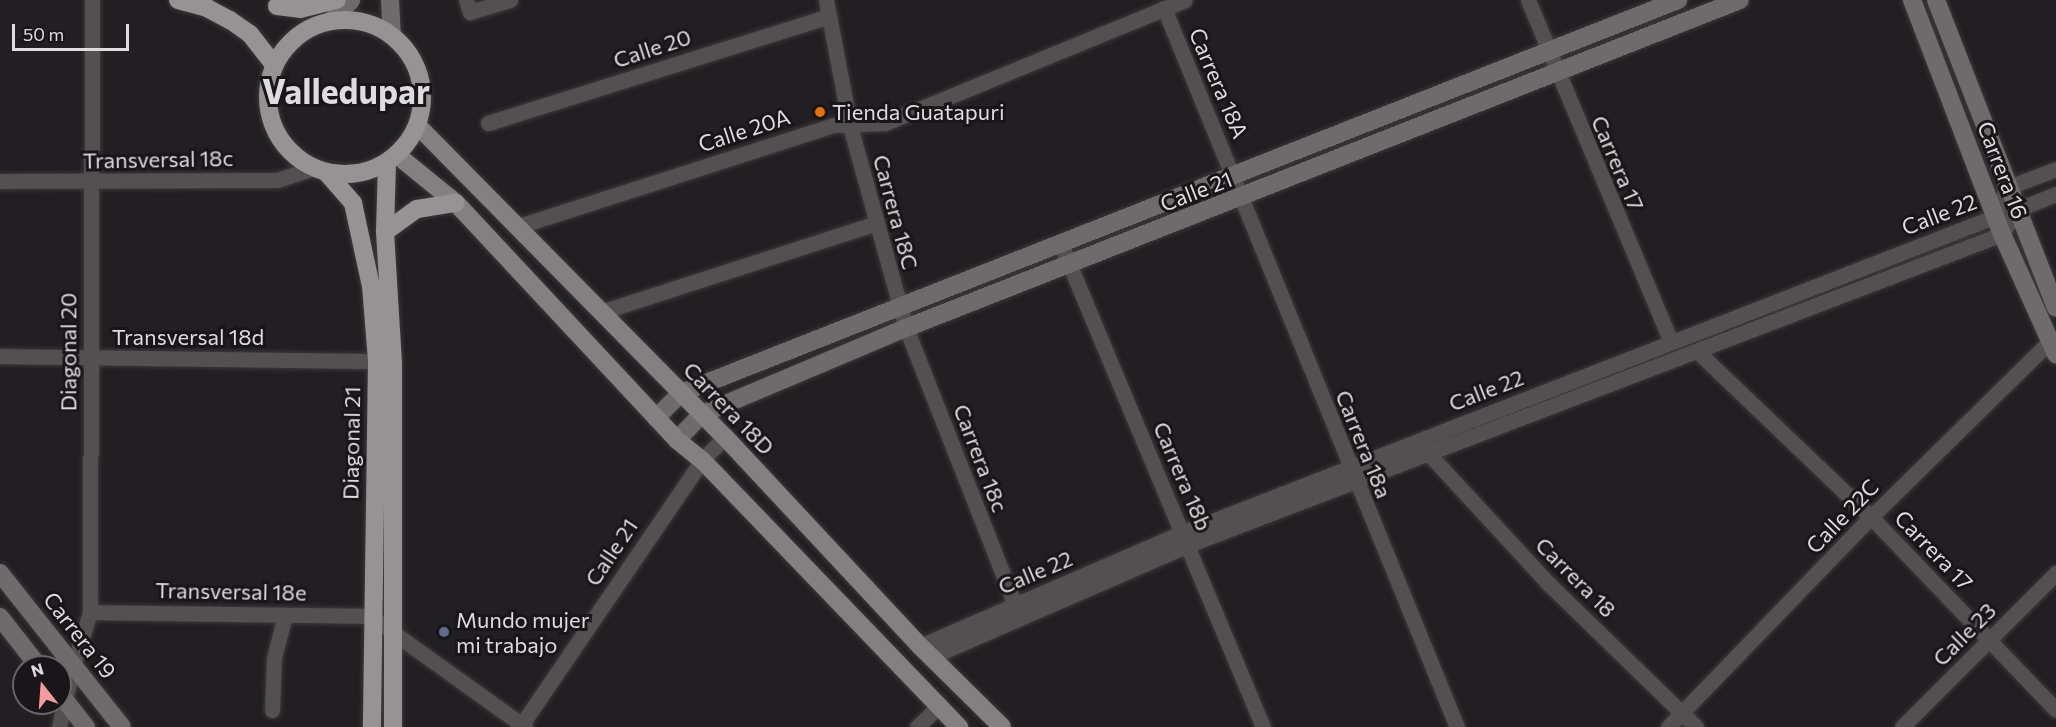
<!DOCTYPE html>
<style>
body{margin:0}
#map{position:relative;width:2056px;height:727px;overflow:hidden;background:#211f22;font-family:Commissioner,sans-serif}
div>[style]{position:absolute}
.roads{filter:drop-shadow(0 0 2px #3b393c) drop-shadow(0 0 2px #3b393c)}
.street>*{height:15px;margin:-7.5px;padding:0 7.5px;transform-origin:7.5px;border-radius:7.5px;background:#525051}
.secondary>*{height:18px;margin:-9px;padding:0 9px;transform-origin:9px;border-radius:9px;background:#6e6b6c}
.primary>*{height:18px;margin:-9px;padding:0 9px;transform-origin:9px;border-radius:9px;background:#847f81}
.highway>*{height:18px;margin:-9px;padding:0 9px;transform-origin:9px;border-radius:9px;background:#979294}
.highway>.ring{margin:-9px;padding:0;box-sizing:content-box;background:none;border:18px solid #979294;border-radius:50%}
.dots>*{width:16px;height:16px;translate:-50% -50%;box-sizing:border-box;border:3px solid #181618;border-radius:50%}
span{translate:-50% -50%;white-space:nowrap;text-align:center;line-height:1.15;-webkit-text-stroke:6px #181618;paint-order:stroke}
.street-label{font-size:22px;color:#dedcde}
.poi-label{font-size:22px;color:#dedcde}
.left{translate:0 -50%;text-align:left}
.town-label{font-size:34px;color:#dedcde;font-weight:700}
.north{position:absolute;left:12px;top:655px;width:60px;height:60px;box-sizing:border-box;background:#181618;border:2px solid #676567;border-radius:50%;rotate:343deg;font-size:16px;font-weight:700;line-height:24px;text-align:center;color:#dedcde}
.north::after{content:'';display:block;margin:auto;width:21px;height:27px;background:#f59b9d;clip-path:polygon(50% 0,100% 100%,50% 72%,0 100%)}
.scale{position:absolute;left:12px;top:24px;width:117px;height:27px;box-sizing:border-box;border:3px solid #dedcde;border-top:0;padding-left:8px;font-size:18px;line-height:21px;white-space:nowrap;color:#dedcde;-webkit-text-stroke:4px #181618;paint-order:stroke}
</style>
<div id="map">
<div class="roads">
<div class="street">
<i style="left:466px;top:0;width:13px;rotate:72deg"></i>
<i style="left:470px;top:12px;width:42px;rotate:-16.7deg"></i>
<i style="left:826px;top:0;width:128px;rotate:79.2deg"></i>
<i style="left:850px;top:126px;width:210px;rotate:74.5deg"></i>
<i style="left:906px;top:328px;width:298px;rotate:68.5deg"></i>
<i style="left:1528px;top:0;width:371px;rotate:67.3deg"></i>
<i style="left:1164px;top:8px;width:776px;rotate:67.83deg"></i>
<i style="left:488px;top:123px;width:357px;rotate:-17.4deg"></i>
<i style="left:0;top:181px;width:277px;rotate:-0.2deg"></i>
<i style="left:277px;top:180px;width:39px;rotate:-18deg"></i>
<i style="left:516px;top:227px;width:334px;rotate:-17.8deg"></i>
<i style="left:834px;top:125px;width:51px;rotate:-2.2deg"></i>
<i style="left:885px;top:123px;width:324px;rotate:-22.3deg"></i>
<i style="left:1060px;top:242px;width:526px;rotate:67.29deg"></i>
<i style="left:601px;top:312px;width:287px;rotate:-17.9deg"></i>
<i style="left:1697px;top:351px;width:240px;rotate:43.7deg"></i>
<i style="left:1871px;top:517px;width:267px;rotate:46.2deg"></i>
<i style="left:0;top:356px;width:377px;rotate:0.8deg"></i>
<i style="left:1428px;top:453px;width:178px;rotate:47.3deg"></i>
<i style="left:1549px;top:584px;width:205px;rotate:44.2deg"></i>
<i style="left:90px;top:612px;width:280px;rotate:0.8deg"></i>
<i style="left:370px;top:616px;width:191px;rotate:35.6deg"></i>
<i style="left:920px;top:646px;width:288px;rotate:-23.4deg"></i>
<i style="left:1184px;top:532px;width:871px;rotate:-21.26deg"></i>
<i style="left:1996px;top:216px;width:30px;rotate:-70deg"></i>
<i style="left:2006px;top:188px;width:53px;rotate:-20.8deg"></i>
<i style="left:933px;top:656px;width:278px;rotate:-23.5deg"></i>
<i style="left:1188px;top:545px;width:871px;rotate:-20.91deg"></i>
<i style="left:2002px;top:234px;width:28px;rotate:-60deg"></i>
<i style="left:2016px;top:210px;width:43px;rotate:-21.8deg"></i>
<i style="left:272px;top:710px;width:52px;rotate:-87.8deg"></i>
<i style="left:274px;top:658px;width:44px;rotate:-75.7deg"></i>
<i style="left:59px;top:727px;width:63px;rotate:-77.1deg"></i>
<i style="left:73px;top:666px;width:57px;rotate:-72.5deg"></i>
<i style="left:90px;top:612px;width:612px;rotate:-89.81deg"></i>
<i style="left:520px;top:727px;width:323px;rotate:-55.7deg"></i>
<i style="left:702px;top:460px;width:33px;rotate:-45deg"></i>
<i style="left:917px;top:727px;width:32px;rotate:-44deg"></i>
<i style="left:1668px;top:727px;width:292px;rotate:-46deg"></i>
<i style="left:1871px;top:517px;width:252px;rotate:-44.5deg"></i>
<i style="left:1902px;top:727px;width:218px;rotate:-45deg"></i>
</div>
<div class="secondary">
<i style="left:390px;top:0;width:35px;rotate:87deg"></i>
<i style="left:1912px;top:0;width:251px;rotate:69deg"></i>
<i style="left:2002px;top:234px;width:132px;rotate:65.8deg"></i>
<i style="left:1936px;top:0;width:330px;rotate:68.7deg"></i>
<i style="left:331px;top:21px;width:29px;rotate:-46deg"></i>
<i style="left:656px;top:418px;width:35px;rotate:-45deg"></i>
<i style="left:681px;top:393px;width:1072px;rotate:-21.51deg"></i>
<i style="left:677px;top:440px;width:36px;rotate:-46deg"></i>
<i style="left:702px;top:414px;width:221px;rotate:-22.9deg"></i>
<i style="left:906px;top:328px;width:896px;rotate:-21.47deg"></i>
<i style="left:0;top:573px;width:196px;rotate:51.6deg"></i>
<i style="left:0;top:617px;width:63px;rotate:52deg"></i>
<i style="left:60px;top:694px;width:42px;rotate:51.8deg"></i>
</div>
<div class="primary">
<i style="left:418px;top:126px;width:437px;rotate:45.4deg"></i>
<i style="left:725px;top:437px;width:286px;rotate:47deg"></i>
<i style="left:920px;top:646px;width:115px;rotate:44.6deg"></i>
<i style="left:397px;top:155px;width:76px;rotate:39.1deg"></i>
<i style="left:456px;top:203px;width:324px;rotate:47deg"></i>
<i style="left:677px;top:440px;width:32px;rotate:39deg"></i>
<i style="left:702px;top:460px;width:371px;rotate:46.1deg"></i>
</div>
<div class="highway">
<i style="left:178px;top:0;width:30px;rotate:15deg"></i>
<i style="left:207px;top:8px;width:26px;rotate:28deg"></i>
<i style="left:230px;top:20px;width:24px;rotate:35deg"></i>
<i style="left:250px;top:34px;width:39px;rotate:52deg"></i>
<i style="left:277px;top:6px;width:23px;rotate:7deg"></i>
<i style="left:300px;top:9px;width:38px;rotate:-14deg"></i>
<i class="ring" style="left:268px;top:20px;width:136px;height:136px"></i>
<i style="left:387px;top:163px;width:69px;rotate:91.7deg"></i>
<i style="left:385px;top:232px;width:131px;rotate:86.5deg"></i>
<i style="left:393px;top:363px;width:364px;rotate:90deg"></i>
<i style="left:326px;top:172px;width:41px;rotate:48.9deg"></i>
<i style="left:353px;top:203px;width:85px;rotate:77.8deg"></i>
<i style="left:371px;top:286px;width:75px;rotate:85.4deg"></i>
<i style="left:377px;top:361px;width:366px;rotate:90.8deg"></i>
<i style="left:385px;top:232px;width:39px;rotate:-36deg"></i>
<i style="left:417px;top:209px;width:39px;rotate:-9deg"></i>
</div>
</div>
<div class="dots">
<i style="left:820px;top:112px;background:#e8710a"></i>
<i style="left:444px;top:632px;background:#5c6f8a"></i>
</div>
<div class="street-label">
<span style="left:652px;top:48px;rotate:-18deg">Calle 20</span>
<span style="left:1219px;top:83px;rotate:67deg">Carrera 18A</span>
<span style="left:744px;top:130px;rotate:-18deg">Calle 20A</span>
<span style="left:158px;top:159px;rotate:-1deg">Transversal 18c</span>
<span style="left:1618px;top:163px;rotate:67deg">Carrera 17</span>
<span style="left:2003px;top:170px;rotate:69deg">Carrera 16</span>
<span style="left:1196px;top:191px;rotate:-21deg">Calle 21</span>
<span style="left:896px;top:212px;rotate:75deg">Carrera 18C</span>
<span style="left:1939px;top:214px;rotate:-21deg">Calle 22</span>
<span style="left:188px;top:337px">Transversal 18d</span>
<span style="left:68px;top:352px;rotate:-90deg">Diagonal 20</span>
<span style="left:1486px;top:390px;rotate:-21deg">Calle 22</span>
<span style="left:729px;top:408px;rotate:46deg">Carrera 18D</span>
<span style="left:351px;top:443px;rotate:-89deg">Diagonal 21</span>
<span style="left:1364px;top:444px;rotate:68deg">Carrera 18a</span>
<span style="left:981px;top:458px;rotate:69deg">Carrera 18c</span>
<span style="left:1183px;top:476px;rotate:67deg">Carrera 18b</span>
<span style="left:1842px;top:516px;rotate:-46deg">Calle 22C</span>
<span style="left:1934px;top:550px;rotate:46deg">Carrera 17</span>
<span style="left:611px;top:552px;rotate:-56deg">Calle 21</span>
<span style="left:1035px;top:572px;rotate:-23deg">Calle 22</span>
<span style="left:1576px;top:577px;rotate:45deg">Carrera 18</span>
<span style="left:231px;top:591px;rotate:1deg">Transversal 18e</span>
<span style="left:1964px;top:634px;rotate:-45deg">Calle 23</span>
<span style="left:80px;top:635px;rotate:52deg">Carrera 19</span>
</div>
<div class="poi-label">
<span class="left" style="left:832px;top:112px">Tienda Guatapuri</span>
<span class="left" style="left:456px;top:632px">Mundo mujer<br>mi trabajo</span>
</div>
<div class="town-label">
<span style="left:346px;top:91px">Valledupar</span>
</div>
<div class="north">N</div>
<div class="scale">50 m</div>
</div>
